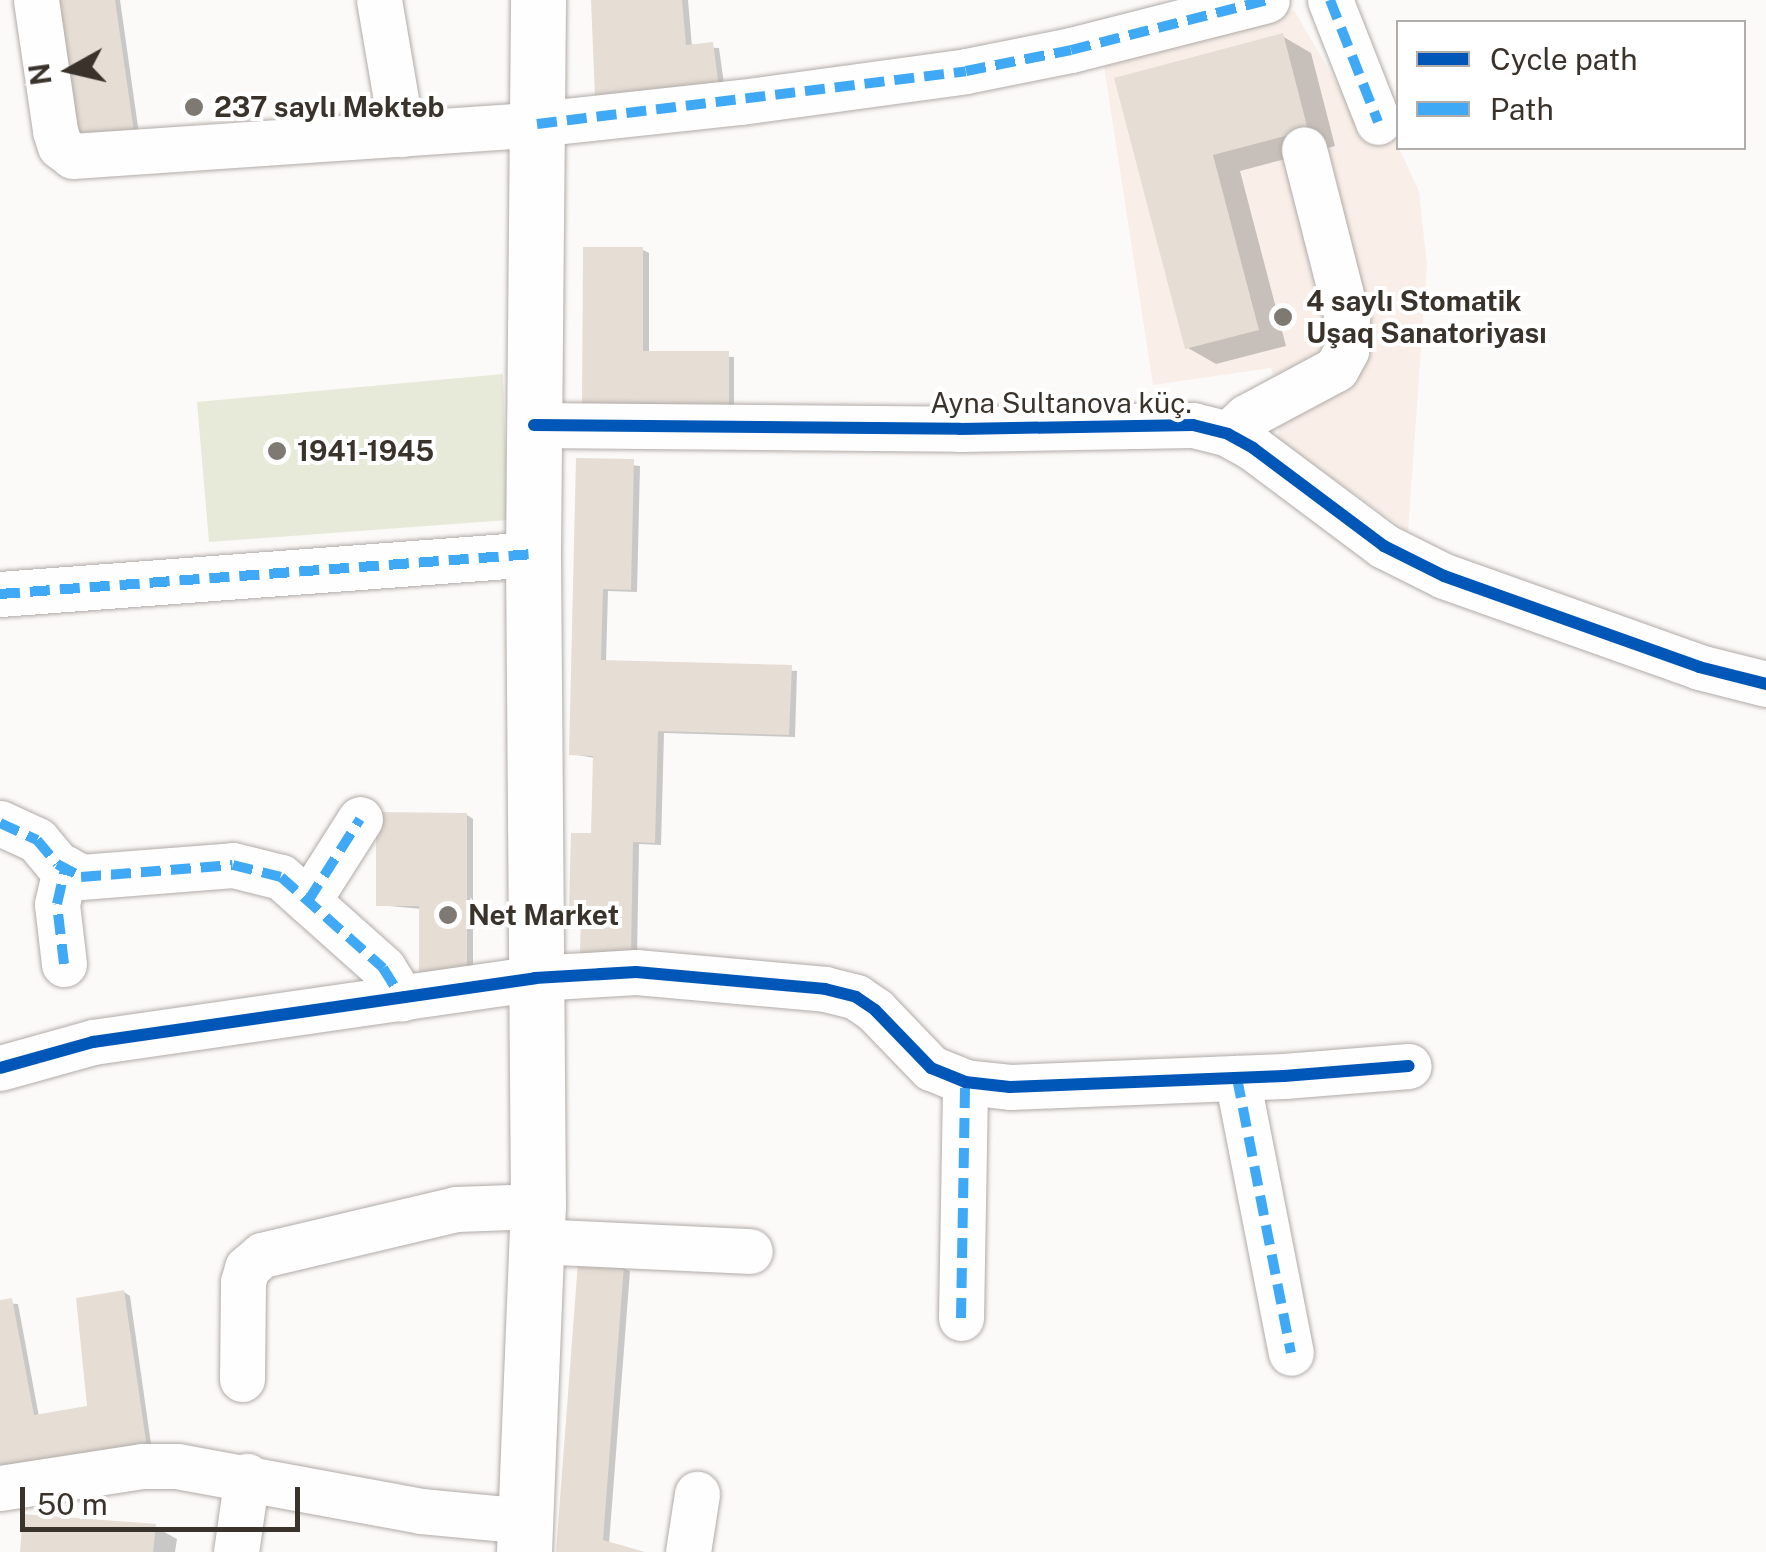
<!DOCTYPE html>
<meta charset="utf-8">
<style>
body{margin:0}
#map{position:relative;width:1766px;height:1552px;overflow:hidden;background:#fcfaf8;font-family:"Public Sans",sans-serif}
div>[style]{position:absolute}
.medical>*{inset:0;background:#f9efe8}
.green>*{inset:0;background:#e7ead8}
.shadow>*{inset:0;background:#0003}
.building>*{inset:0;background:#e6ddd4}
.roads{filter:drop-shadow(0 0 2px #b0aba8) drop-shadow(0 0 2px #b0aba8)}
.minor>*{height:45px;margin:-22.5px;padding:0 22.5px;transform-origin:22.5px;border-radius:22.5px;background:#fffefe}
.major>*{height:55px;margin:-27.5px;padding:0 27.5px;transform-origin:27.5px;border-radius:27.5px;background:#fffefe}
.quiet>*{height:10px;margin-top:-5px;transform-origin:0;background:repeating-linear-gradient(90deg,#3fa9f5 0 20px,transparent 0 30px)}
.cycleway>*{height:12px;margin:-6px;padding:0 6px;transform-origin:6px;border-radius:6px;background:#0057b8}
.dots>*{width:28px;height:28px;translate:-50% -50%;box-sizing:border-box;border:5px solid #fff;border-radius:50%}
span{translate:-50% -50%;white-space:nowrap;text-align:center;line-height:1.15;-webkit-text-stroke:8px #fff;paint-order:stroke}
.poi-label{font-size:28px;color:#3a332c;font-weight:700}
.left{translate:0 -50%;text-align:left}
.street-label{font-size:28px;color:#3a332c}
.legend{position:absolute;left:1396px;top:20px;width:350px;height:130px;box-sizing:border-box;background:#fff;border:2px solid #b0adab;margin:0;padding:12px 18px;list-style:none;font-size:30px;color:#3a332c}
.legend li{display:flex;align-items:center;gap:20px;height:50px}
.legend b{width:50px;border:2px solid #b0adab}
.north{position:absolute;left:20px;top:20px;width:100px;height:100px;-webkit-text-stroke:8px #fff;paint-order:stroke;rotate:262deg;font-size:28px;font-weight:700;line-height:40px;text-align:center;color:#3a332c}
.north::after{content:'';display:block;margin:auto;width:35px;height:45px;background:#3a332c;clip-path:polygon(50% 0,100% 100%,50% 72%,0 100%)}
.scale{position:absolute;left:20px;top:1487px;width:280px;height:45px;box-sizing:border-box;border:5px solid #3a332c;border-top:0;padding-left:12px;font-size:30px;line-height:35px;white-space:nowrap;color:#3a332c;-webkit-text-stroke:8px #fff;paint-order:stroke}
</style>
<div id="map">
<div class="medical">
<i style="clip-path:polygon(1294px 10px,1370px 140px,1391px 131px,1419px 191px,1427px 265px,1408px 532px,1278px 439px,1281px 400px,1271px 368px,1153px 385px,1103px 60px)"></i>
</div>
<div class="green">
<i style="clip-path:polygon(503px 374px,508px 520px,209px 542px,197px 402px)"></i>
</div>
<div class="shadow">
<i style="clip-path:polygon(60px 0,120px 0,139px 134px,86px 142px)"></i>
<i style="clip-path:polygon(594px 0,688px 0,692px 47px,719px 48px,725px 91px)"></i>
<i style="clip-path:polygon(1282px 36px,1311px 53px,1335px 146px,1240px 171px,1286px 346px,1216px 364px,1188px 348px,1118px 79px)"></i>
<i style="clip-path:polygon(643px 250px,649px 253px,649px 353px,734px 357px,734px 411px,591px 410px)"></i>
<i style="clip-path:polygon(578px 460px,640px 466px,637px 592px,608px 591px,606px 662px,797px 671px,795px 737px,664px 733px,661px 845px,639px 844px,637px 957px,584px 914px,572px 910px,594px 836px,595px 758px,571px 754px)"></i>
<i style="clip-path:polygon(467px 815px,473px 819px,473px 975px,422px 909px,378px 905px)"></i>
<i style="clip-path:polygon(623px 1268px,630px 1271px,609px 1544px,640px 1552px,559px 1552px)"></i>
<i style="clip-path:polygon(124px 1292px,130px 1296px,152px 1451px,7px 1475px,0 1303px,18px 1304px,39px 1417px,90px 1408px)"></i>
<i style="clip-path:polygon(155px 1527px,177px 1539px,175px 1552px,22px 1552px)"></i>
</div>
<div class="building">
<i style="clip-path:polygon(58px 0,115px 0,134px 132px,77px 140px)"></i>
<i style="clip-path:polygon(591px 0,682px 0,686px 45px,713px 42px,719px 88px,595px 97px)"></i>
<i style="clip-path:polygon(1283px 33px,1308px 130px,1213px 155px,1259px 330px,1185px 349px,1114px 78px)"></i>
<i style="clip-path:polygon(583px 247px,643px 247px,643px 351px,729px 351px,729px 409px,582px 408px)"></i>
<i style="clip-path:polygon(576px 458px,634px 459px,631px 590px,603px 589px,601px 660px,792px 665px,789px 735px,658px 731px,655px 843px,633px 842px,631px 955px,580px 954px,581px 912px,569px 911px,571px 833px,591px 833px,593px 756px,569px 755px)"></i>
<i style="clip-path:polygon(376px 812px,467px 813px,467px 972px,419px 972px,419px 906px,376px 906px)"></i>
<i style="clip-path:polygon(578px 1262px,624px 1265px,603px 1540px,645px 1552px,556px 1552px)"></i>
<i style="clip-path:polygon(124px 1290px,147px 1448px,0 1473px,0 1300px,12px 1298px,34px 1415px,87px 1406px,76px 1298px)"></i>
<i style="clip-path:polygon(23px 1514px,156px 1524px,153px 1552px,20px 1552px)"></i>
</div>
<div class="roads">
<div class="minor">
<i style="left:36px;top:0;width:132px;rotate:81.7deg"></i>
<i style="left:55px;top:131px;width:16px;rotate:72deg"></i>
<i style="left:60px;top:146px;width:16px;rotate:38deg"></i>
<i style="left:73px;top:156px;width:465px;rotate:-3.9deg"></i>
<i style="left:537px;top:124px;width:205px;rotate:-6.2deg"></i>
<i style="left:741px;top:102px;width:227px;rotate:-7.8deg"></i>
<i style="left:966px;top:71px;width:107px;rotate:-11.3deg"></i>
<i style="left:1071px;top:50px;width:202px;rotate:-14.3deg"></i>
<i style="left:379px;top:0;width:136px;rotate:80.3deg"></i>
<i style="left:1330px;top:0;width:131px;rotate:68.5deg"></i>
<i style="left:534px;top:425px;width:426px;rotate:0.5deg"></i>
<i style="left:960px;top:429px;width:233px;rotate:-1deg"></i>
<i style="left:1193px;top:425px;width:36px;rotate:14deg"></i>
<i style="left:1228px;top:434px;width:29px;rotate:29deg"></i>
<i style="left:1253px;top:448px;width:164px;rotate:36.8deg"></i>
<i style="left:1384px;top:546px;width:67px;rotate:26.6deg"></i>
<i style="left:1444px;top:576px;width:271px;rotate:19.6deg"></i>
<i style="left:1699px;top:667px;width:69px;rotate:14.2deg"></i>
<i style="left:1228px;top:434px;width:25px;rotate:-43deg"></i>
<i style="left:1246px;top:417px;width:102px;rotate:-28.1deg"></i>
<i style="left:1336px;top:369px;width:21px;rotate:-61deg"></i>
<i style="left:1346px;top:351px;width:33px;rotate:-88deg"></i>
<i style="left:1347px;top:318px;width:174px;rotate:-104.3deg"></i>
<i style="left:0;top:594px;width:534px;rotate:-4.29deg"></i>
<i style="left:0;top:823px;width:41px;rotate:24.7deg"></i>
<i style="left:37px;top:840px;width:31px;rotate:50deg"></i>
<i style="left:57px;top:864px;width:27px;rotate:28deg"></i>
<i style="left:81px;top:877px;width:152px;rotate:-4.5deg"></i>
<i style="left:233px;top:865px;width:49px;rotate:14deg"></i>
<i style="left:281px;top:877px;width:137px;rotate:41.7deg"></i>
<i style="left:383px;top:968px;width:36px;rotate:58deg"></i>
<i style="left:308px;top:901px;width:97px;rotate:-57.6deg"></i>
<i style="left:64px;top:964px;width:60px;rotate:-96.7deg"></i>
<i style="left:57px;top:904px;width:37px;rotate:-77deg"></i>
<i style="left:0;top:1068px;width:97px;rotate:-15.6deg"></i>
<i style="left:93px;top:1042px;width:447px;rotate:-8.2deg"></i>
<i style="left:535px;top:978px;width:101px;rotate:-3.4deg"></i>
<i style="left:636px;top:972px;width:190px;rotate:5.1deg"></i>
<i style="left:825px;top:989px;width:32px;rotate:14deg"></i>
<i style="left:856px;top:997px;width:23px;rotate:34deg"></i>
<i style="left:875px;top:1010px;width:81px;rotate:46deg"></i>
<i style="left:931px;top:1068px;width:37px;rotate:22deg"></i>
<i style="left:965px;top:1082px;width:45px;rotate:6.3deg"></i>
<i style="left:1010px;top:1087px;width:274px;rotate:-2.3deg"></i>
<i style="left:1284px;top:1076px;width:125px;rotate:-4.6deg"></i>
<i style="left:1237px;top:1078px;width:280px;rotate:78.9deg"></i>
<i style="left:536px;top:1241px;width:214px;rotate:2.7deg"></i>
<i style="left:961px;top:1318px;width:236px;rotate:-89deg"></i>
<i style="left:242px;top:1379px;width:97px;rotate:-89.4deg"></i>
<i style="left:243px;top:1282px;width:15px;rotate:-74deg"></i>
<i style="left:247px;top:1268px;width:20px;rotate:-41deg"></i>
<i style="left:262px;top:1255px;width:199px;rotate:-13.3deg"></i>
<i style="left:456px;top:1209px;width:82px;rotate:-2.1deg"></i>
<i style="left:0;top:1488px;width:144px;rotate:-8.8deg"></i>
<i style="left:142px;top:1466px;width:35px"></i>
<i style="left:177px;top:1466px;width:248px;rotate:10.4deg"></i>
<i style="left:421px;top:1511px;width:106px;rotate:5.4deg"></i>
<i style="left:236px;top:1552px;width:77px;rotate:-81.8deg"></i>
<i style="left:688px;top:1552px;width:59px;rotate:-81.2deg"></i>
</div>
<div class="major">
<i style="left:524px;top:1552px;width:346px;rotate:-87.7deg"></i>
<i style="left:538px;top:1206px;width:652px;rotate:-90.44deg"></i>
<i style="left:533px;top:554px;width:554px;rotate:-89.48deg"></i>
</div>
</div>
<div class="quiet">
<i style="left:1330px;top:0;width:131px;rotate:68.5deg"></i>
<i style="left:537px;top:124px;width:432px;rotate:-7deg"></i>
<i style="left:966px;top:71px;width:107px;rotate:-11.3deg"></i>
<i style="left:1071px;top:50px;width:202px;rotate:-14.3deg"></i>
<i style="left:0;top:594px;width:534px;rotate:-4.29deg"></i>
<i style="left:0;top:823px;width:41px;rotate:24.7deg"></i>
<i style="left:37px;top:840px;width:31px;rotate:50deg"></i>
<i style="left:57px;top:864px;width:27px;rotate:28deg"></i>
<i style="left:81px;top:877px;width:152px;rotate:-4.5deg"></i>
<i style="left:233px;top:865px;width:49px;rotate:14deg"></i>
<i style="left:281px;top:877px;width:137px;rotate:41.7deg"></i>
<i style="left:383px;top:968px;width:36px;rotate:58deg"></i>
<i style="left:308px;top:901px;width:97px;rotate:-57.6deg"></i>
<i style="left:64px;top:964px;width:60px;rotate:-96.7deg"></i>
<i style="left:57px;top:904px;width:37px;rotate:-77deg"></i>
<i style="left:1237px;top:1078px;width:280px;rotate:78.9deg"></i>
<i style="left:961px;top:1318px;width:236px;rotate:-89deg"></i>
</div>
<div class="cycleway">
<i style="left:534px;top:425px;width:426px;rotate:0.5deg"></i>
<i style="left:960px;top:429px;width:233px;rotate:-1deg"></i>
<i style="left:1193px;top:425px;width:36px;rotate:14deg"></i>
<i style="left:1228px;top:434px;width:29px;rotate:29deg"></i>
<i style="left:1253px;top:448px;width:164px;rotate:36.8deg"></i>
<i style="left:1384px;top:546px;width:67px;rotate:26.6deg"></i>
<i style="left:1444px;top:576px;width:271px;rotate:19.6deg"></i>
<i style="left:1699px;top:667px;width:69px;rotate:14.2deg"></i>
<i style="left:0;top:1068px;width:97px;rotate:-15.6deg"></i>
<i style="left:93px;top:1042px;width:447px;rotate:-8.2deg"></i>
<i style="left:535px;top:978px;width:101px;rotate:-3.4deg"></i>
<i style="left:636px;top:972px;width:190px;rotate:5.1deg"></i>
<i style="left:825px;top:989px;width:32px;rotate:14deg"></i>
<i style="left:856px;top:997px;width:23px;rotate:34deg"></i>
<i style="left:875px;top:1010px;width:81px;rotate:46deg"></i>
<i style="left:931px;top:1068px;width:37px;rotate:22deg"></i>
<i style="left:965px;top:1082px;width:45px;rotate:6.3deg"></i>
<i style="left:1010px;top:1087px;width:274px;rotate:-2.3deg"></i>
<i style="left:1284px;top:1076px;width:125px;rotate:-4.6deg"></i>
</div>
<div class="dots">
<i style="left:194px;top:107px;background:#7e7973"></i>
<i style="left:1283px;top:317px;background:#7e7973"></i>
<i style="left:277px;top:451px;background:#7e7973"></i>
<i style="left:448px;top:915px;background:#7e7973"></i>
</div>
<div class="poi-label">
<span class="left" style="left:214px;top:107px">237 saylı Məktəb</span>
<span class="left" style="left:1306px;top:317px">4 saylı Stomatik<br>Uşaq Sanatoriyası</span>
<span class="left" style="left:297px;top:451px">1941-1945</span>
<span class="left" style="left:468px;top:915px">Net Market</span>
</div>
<div class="street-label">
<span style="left:1061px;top:403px">Ayna Sultanova küç.</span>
</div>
<ul class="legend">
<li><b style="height:12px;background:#0057b8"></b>Cycle path</li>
<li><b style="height:12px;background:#3fa9f5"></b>Path</li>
</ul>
<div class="north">N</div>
<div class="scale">50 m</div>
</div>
